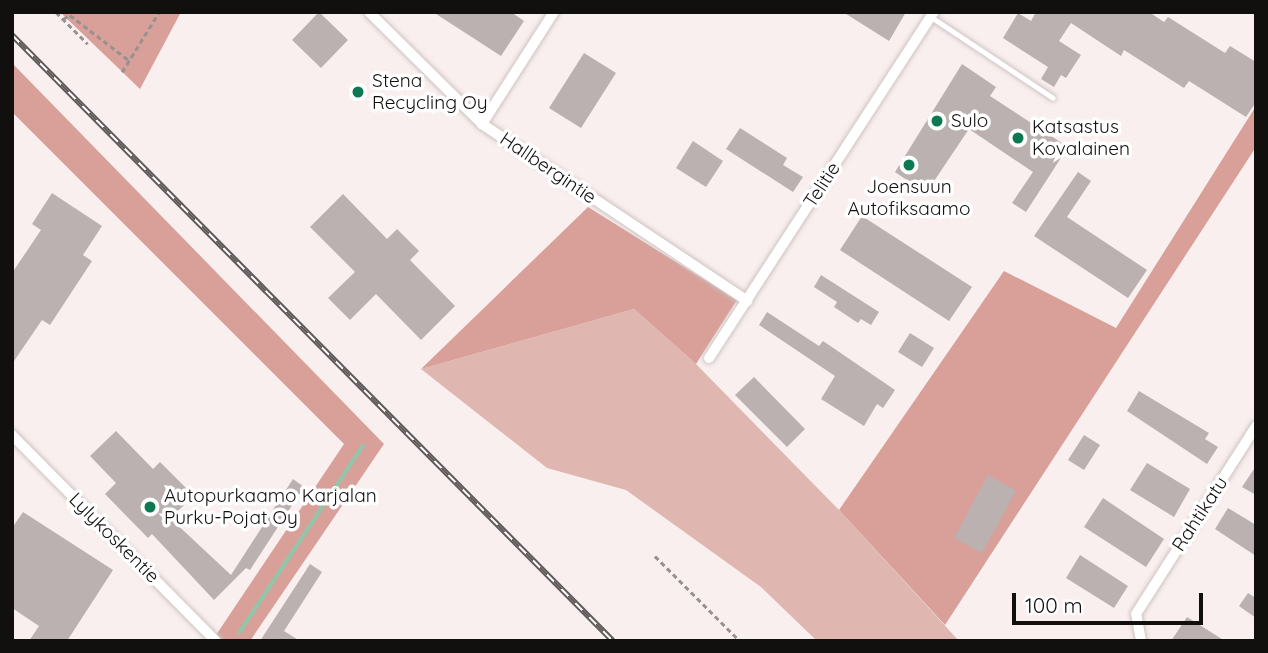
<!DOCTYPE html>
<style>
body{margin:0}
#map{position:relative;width:1268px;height:653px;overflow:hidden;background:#f9efee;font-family:Quicksand,sans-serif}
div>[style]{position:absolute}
.green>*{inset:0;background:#e0b6b0}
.forest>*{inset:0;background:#d8a098}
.stream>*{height:3.5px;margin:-1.75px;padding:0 1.75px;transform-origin:1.75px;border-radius:1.75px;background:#91c6ab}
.building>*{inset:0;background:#bab1b0}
.path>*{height:2.5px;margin-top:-1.25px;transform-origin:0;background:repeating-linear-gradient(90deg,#989191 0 5px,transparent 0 8.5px)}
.roads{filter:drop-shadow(0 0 2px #cdc4c2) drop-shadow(0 0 2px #cdc4c2)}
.service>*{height:5px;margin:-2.5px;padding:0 2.5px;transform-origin:2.5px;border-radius:2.5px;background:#fff}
.minor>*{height:10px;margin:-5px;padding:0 5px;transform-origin:5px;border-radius:5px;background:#fff}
.rail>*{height:6px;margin-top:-3px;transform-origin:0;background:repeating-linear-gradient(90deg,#fff 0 10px,#5f5959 0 20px);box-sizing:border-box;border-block:2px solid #5f5959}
.dots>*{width:19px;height:19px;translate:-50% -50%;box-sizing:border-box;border:4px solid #fff;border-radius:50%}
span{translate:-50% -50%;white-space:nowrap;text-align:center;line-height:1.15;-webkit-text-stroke:7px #fff;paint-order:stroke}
.poi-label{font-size:19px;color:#120f0f}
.left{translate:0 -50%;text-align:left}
.street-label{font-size:19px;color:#120f0f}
.frame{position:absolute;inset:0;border:14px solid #120f0f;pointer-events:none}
.scale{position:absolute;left:1012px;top:593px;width:191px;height:32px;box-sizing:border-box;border:4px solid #120f0f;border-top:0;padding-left:9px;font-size:21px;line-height:24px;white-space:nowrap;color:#120f0f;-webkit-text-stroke:5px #fff;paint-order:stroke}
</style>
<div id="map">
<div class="green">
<i style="clip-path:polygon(634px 309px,696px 364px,839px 510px,959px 641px,817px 641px,761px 587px,626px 490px,547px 468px,421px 369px)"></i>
</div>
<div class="forest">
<i style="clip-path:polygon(60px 12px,181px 12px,140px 89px)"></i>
<i style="clip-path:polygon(12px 63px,384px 444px,250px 641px,212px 641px,344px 444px,12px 112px)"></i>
<i style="clip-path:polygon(1256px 106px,1256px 147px,945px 625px,839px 510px,1004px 271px,1116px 328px)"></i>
<i style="clip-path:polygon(588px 207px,737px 300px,696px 364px,634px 309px,421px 369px)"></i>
</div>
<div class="stream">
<i style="left:239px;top:633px;width:224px;rotate:-56.5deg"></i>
</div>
<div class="building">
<i style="clip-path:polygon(319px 12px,348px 40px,321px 68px,292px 40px)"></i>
<i style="clip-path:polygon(433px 12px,511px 12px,524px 21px,501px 56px)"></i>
<i style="clip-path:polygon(843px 12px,906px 12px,889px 41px)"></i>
<i style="clip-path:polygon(1036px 12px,1149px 12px,1164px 22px,1168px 17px,1225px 53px,1230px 46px,1256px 62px,1256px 102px,1246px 117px,1189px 81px,1184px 88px,1124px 50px,1121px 56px,1071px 23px,1059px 41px,1081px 55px,1066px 78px,1061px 75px,1054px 87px,1041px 79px,1048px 67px,1003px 38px,1018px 13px,1031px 21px)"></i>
<i style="clip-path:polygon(584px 53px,616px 73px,581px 128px,549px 108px)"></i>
<i style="clip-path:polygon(962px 64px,996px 87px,990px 96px,1068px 147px,1026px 212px,1012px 203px,1033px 172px,969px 129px,926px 193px,895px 172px)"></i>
<i style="clip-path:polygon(358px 83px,367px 92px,358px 102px,348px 92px)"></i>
<i style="clip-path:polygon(740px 128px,787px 158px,783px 165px,803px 177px,793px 192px,726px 149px)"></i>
<i style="clip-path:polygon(693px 141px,723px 161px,706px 187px,676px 168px)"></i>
<i style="clip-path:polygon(1078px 172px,1091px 181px,1067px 217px,1147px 270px,1128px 298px,1034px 236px)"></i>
<i style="clip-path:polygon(52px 193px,102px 226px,83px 255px,92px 261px,50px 325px,42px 320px,12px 364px,12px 273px,41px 230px,32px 224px)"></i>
<i style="clip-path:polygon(343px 194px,387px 239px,397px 229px,419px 251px,410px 260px,455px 306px,421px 340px,376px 294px,350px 320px,328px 298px,355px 272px,310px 227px)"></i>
<i style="clip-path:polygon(862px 216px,972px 287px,949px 321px,840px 250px)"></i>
<i style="clip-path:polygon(821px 275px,879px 312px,871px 325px,861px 319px,858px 323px,834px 307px,837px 302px,814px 287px)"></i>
<i style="clip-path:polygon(767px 312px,819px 346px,823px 341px,895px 390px,883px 408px,877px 404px,864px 426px,821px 399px,835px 376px,759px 325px)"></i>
<i style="clip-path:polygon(910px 333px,934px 348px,922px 367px,898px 352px)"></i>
<i style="clip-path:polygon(754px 377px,805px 429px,787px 447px,735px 395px)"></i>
<i style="clip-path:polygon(1139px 391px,1209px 433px,1205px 439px,1218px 447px,1207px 464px,1127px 411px)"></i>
<i style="clip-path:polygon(116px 431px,153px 469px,160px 462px,194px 496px,170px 518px,231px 575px,293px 479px,304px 487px,250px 570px,246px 568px,214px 600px,152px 534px,148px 538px,105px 494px,116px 483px,90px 456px)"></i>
<i style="clip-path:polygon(1084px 435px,1100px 445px,1084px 470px,1068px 460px)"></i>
<i style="clip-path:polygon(1147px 463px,1190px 489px,1174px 517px,1130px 490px)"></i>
<i style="clip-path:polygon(1256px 466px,1256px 495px,1242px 487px)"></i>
<i style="clip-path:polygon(988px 475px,1016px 491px,982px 553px,954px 538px)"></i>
<i style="clip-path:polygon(1103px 498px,1164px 539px,1146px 567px,1084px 527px)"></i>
<i style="clip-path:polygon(1228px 508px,1256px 525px,1256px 556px,1215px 529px)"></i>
<i style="clip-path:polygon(23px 512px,113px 570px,67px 641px,29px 641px,39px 626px,12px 608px,12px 528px)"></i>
<i style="clip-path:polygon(1080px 555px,1128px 586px,1114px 608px,1066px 578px)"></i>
<i style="clip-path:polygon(310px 564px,322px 572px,284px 631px,300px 641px,260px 641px)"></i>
<i style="clip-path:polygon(1248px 593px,1256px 598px,1256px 618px,1239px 606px)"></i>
<i style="clip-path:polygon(1187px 617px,1225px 641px,1171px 641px)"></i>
</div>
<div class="path">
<i style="left:56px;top:12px;width:45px;rotate:45deg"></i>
<i style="left:63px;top:19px;width:8px;rotate:-30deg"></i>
<i style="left:70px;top:15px;width:76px;rotate:37.5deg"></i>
<i style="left:122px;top:72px;width:70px;rotate:-58.3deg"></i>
<i style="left:655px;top:556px;width:120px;rotate:45deg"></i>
</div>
<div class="roads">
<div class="service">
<i style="left:931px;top:17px;width:146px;rotate:33.6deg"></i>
</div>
<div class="minor">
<i style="left:369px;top:12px;width:159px;rotate:44.7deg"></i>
<i style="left:482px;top:124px;width:319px;rotate:33.7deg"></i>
<i style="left:482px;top:124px;width:133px;rotate:-57.3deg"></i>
<i style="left:709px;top:358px;width:413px;rotate:-57deg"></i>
<i style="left:12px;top:435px;width:290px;rotate:45.3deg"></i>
<i style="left:1141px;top:641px;width:27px;rotate:-100deg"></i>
<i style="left:1136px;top:614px;width:223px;rotate:-57.4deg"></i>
</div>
</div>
<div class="rail">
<i style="left:12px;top:35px;width:853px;rotate:45.24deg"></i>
</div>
<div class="dots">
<i style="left:358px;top:92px;background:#0c7953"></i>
<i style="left:937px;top:121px;background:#0c7953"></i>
<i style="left:1018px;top:138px;background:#0c7953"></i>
<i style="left:909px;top:165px;background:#0c7953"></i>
<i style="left:150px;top:507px;background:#0c7953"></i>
</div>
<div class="poi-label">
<span class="left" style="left:372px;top:92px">Stena<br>Recycling Oy</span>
<span class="left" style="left:951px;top:121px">Sulo</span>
<span class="left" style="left:1032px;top:138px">Katsastus<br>Kovalainen</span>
<span style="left:909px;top:198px">Joensuun<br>Autofiksaamo</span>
<span class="left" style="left:164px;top:507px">Autopurkaamo Karjalan<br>Purku-Pojat Oy</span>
</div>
<div class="street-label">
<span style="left:548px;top:168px;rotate:34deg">Hallbergintie</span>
<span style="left:822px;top:185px;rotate:-57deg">Telitie</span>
<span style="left:1200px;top:514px;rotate:-57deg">Rahtikatu</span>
<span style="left:114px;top:538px;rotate:45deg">Lylykoskentie</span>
</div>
<div class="frame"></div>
<div class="scale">100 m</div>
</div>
